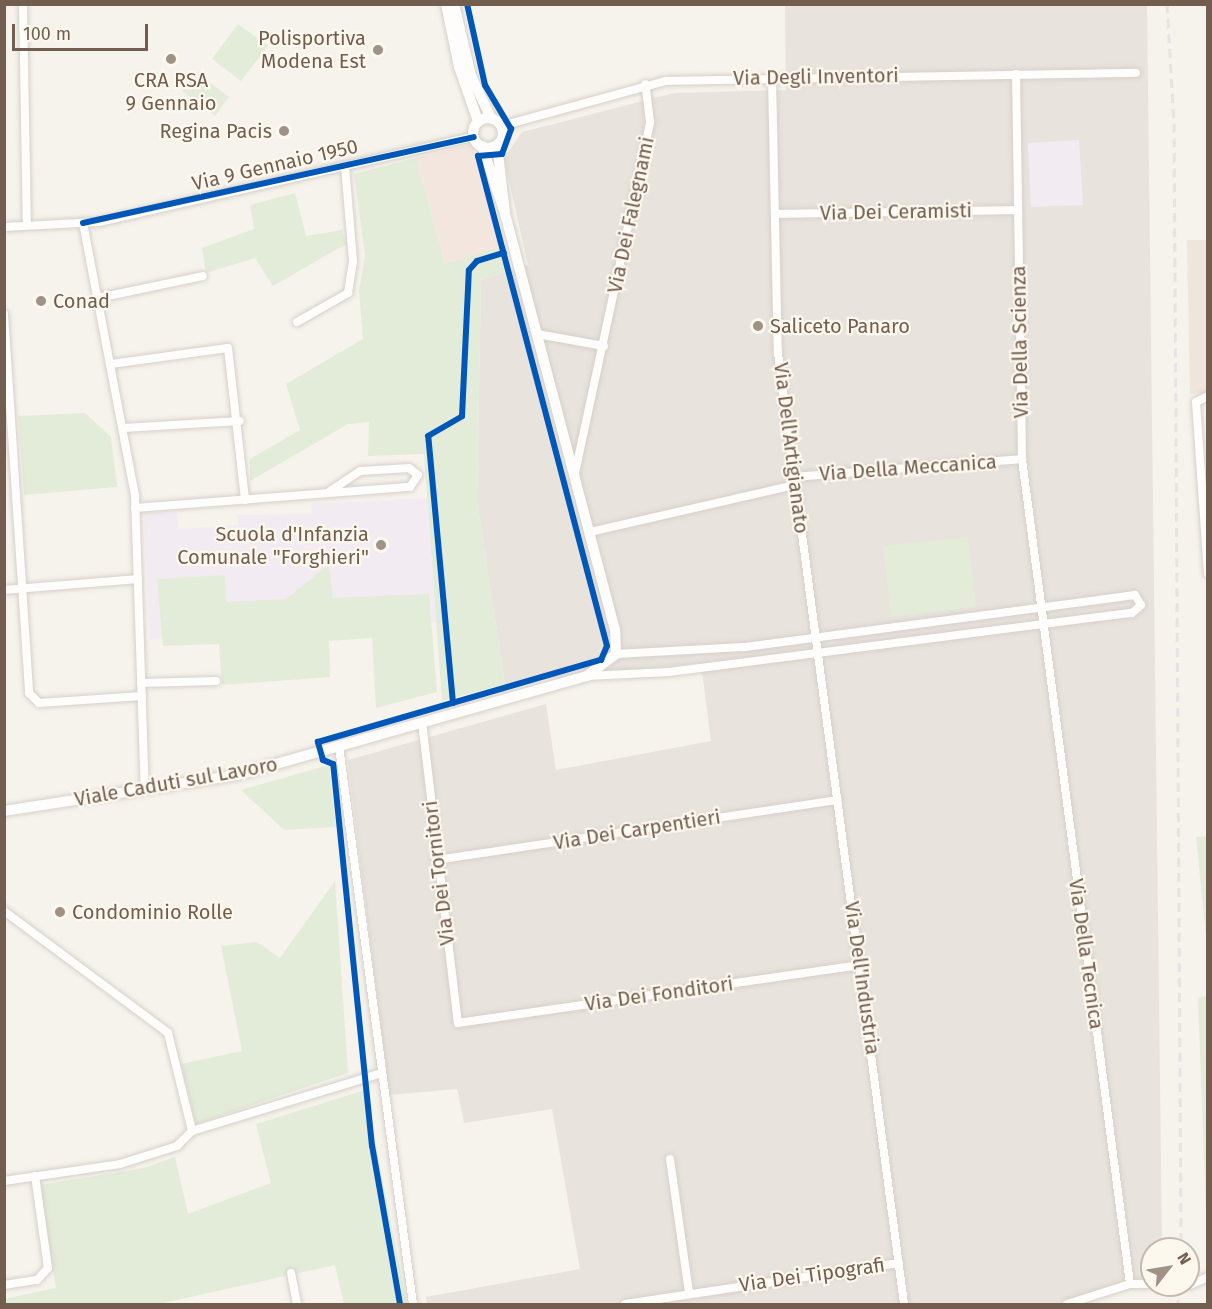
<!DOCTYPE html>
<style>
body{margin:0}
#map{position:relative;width:1212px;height:1309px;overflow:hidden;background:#f6f3ec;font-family:"Fira Sans",sans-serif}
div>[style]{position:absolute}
.residential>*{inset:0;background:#eee6da}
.commercial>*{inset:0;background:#f3e6de}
.industrial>*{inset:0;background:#e8e3dd}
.education>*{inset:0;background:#f3ebf2}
.green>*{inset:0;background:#e3ecd8}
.roads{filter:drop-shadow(0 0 2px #d5d0ca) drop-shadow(0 0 2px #d5d0ca)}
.street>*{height:8px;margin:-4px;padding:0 4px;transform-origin:4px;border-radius:4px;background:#fefdfc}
.secondary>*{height:10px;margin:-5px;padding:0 5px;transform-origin:5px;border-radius:5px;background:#fefdfc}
.secondary>.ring{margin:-5px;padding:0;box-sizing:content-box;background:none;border:10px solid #fefdfc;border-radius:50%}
.rail>*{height:3px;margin-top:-1.5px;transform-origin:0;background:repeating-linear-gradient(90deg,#e5e3e4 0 9px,transparent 0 15px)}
.cycleway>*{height:6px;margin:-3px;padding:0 3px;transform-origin:3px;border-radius:3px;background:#0057b8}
.dots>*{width:16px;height:16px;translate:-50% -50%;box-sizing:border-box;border:3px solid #fdf8ee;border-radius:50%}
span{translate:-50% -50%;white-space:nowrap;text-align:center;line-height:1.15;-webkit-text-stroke:4.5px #fdf8ee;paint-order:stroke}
.poi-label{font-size:20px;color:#725d4f}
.right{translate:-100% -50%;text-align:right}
.left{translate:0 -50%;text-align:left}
.street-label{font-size:20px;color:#725d4f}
.frame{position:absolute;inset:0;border:6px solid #725d4f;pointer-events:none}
.north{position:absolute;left:1140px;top:1237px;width:60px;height:60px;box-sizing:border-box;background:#fdf8ee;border:2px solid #c5baae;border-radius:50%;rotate:59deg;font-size:16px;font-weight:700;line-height:24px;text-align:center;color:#725d4f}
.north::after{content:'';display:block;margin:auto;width:21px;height:27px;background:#a09286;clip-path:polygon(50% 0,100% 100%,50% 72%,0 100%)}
.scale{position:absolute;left:12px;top:24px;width:136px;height:27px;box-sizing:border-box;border:3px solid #725d4f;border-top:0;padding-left:8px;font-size:18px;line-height:21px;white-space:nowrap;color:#725d4f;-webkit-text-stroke:4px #fdf8ee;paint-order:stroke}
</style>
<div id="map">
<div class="residential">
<i style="clip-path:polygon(1187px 240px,1208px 240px,1207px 393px,1190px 394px)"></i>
</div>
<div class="commercial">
<i style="clip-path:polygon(472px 144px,500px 247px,445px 264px,416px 158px)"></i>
</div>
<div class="industrial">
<i style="clip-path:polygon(1147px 5px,1162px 1249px,1152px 1249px,1152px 1275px,1056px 1304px,427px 1304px,426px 1297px,580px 1269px,552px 1109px,464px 1123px,457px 1089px,389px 1095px,348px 760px,546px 704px,556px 770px,711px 741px,701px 663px,505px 684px,477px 501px,481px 280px,528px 265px,504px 158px,522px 132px,674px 93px,786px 90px,785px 6px)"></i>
</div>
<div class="education">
<i style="clip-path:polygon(1079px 140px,1083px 205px,1031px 207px,1028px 143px)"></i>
<i style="clip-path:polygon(427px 498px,436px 623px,150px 640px,144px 513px,177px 512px,178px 529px,238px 525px,237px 515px,312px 514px,311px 504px)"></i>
</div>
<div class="green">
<i style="clip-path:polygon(238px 24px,268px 46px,241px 81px,212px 59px)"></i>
<i style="clip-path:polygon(196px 72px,229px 97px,215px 116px,182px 91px)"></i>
<i style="clip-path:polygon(416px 158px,445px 264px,500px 247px,509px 271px,481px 280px,477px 501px,505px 684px,442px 701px,424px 454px,368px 456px,369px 422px,348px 424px,250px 481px,250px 459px,300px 430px,286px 384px,363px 339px,359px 291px,365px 255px,354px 174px)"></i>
<i style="clip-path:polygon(295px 193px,306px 236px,342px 230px,346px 244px,273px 286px,255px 258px,206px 273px,202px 248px,254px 229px,250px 205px)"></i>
<i style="clip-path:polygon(85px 413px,111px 437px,117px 487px,24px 495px,18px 416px)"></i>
<i style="clip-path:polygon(968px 537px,976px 607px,891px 617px,883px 546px)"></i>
<i style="clip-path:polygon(329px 564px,333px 598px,429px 594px,437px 692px,376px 708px,372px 638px,329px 641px,330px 677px,222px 685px,219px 644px,163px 646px,157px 579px,225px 575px,226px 602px,286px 599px)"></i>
<i style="clip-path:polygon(329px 765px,336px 827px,284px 830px,241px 790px)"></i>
<i style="clip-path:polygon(1207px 836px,1208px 836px,1207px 946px,1196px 837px)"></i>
<i style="clip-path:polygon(335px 881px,348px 1073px,196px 1124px,181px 1064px,242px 1051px,221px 946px,257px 942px,280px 958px)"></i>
<i style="clip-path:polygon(1207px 996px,1208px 1240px,1207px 1241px,1198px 998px)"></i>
<i style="clip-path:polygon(365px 1090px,407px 1304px,344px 1304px,335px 1265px,159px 1304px,5px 1304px,4px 1299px,56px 1288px,39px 1185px,144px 1168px,175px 1157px,188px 1214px,271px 1183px,256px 1124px)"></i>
</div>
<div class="roads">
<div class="street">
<i style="left:23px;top:4px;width:221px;rotate:89deg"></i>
<i style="left:1016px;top:74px;width:385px;rotate:89.1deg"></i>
<i style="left:1022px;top:459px;width:832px;rotate:82.54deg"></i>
<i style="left:772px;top:77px;width:276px;rotate:88.8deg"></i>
<i style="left:778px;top:353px;width:959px;rotate:82.45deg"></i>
<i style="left:501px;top:126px;width:170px;rotate:-15.3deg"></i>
<i style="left:665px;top:81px;width:471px;rotate:-1deg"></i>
<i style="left:775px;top:214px;width:243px;rotate:-0.9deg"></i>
<i style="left:83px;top:223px;width:277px;rotate:79.2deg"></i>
<i style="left:135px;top:495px;width:295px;rotate:88.1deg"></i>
<i style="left:4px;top:227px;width:95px;rotate:-3deg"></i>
<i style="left:99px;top:222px;width:385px;rotate:-12.8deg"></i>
<i style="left:98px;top:298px;width:107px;rotate:-11.8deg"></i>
<i style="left:4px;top:314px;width:380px;rotate:86.2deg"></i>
<i style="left:29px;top:693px;width:14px;rotate:45deg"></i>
<i style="left:39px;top:703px;width:103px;rotate:-3.9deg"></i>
<i style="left:297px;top:322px;width:59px;rotate:-29.6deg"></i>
<i style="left:348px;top:293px;width:32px;rotate:-81deg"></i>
<i style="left:353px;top:261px;width:95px;rotate:-94.8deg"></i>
<i style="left:537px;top:334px;width:68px;rotate:10.2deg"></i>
<i style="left:111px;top:364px;width:118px;rotate:-7.8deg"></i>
<i style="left:228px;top:348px;width:153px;rotate:83.6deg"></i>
<i style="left:1208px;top:396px;width:13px;rotate:153deg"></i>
<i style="left:1196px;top:402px;width:172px;rotate:86deg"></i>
<i style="left:123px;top:428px;width:117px;rotate:-3.4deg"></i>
<i style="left:575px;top:473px;width:359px;rotate:-77.9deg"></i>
<i style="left:650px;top:122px;width:38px;rotate:-97deg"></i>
<i style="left:794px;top:477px;width:229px;rotate:-4.5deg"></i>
<i style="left:135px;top:508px;width:276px;rotate:-4.4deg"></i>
<i style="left:410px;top:487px;width:14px;rotate:-56deg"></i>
<i style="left:418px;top:475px;width:11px;rotate:-142deg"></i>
<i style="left:409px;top:468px;width:49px;rotate:176.5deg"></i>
<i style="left:360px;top:471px;width:37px;rotate:146deg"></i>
<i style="left:590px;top:532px;width:210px;rotate:-12.9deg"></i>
<i style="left:4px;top:590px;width:134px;rotate:-4.7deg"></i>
<i style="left:587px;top:676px;width:82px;rotate:-2.8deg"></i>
<i style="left:669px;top:672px;width:467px;rotate:-7.3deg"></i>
<i style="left:1132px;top:613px;width:12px;rotate:-42deg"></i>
<i style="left:1141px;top:605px;width:12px;rotate:-121deg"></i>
<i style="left:1135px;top:595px;width:395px;rotate:172.4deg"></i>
<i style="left:743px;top:647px;width:127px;rotate:176.8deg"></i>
<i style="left:141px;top:683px;width:75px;rotate:-1.5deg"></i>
<i style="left:422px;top:722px;width:303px;rotate:83.2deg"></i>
<i style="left:458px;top:1023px;width:406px;rotate:-8.2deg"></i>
<i style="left:339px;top:746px;width:563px;rotate:82.45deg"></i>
<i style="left:436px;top:860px;width:406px;rotate:-8.5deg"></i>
<i style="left:4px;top:911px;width:204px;rotate:36.6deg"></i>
<i style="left:168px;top:1033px;width:101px;rotate:76.2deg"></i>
<i style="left:670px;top:1159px;width:135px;rotate:81.9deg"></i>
<i style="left:4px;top:1181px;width:117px;rotate:-8.3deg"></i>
<i style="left:120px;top:1164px;width:60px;rotate:-17.5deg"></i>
<i style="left:177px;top:1146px;width:21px;rotate:-45deg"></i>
<i style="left:192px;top:1131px;width:195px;rotate:-17deg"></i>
<i style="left:291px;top:1273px;width:32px;rotate:79deg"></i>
<i style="left:4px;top:1285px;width:33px;rotate:-9deg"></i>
<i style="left:37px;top:1280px;width:16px;rotate:-47deg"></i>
<i style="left:48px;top:1268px;width:93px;rotate:-98deg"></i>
<i style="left:1190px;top:1285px;width:20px;rotate:-24deg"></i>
<i style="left:625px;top:1304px;width:277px;rotate:-8.5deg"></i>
<i style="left:1067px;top:1304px;width:66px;rotate:-17.6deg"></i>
<i style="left:1130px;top:1284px;width:22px"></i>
</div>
<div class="secondary">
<i style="left:446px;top:4px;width:64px;rotate:78.3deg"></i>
<i style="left:459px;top:67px;width:57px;rotate:70.6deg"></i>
<i style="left:454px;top:4px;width:74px;rotate:76.7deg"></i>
<i style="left:471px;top:76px;width:47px;rotate:64.5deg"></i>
<i class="ring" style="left:473px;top:118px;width:20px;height:20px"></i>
<i style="left:482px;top:146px;width:71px;rotate:71.1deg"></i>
<i style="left:4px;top:811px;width:236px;rotate:-8.8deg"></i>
<i style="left:237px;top:775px;width:364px;rotate:-15.8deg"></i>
<i style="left:587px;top:676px;width:36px;rotate:-37deg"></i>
<i style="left:616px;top:654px;width:24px;rotate:-92deg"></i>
<i style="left:615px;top:630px;width:431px;rotate:-104.8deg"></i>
<i style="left:505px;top:213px;width:68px;rotate:-96.7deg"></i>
</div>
</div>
<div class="rail">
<i style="left:1167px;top:4px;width:119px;rotate:86.6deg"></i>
<i style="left:1174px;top:123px;width:1126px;rotate:89.64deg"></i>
<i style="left:1177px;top:1285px;width:19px;rotate:87deg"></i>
</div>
<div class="cycleway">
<i style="left:83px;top:223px;width:400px;rotate:-12.4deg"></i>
<i style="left:453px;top:703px;width:268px;rotate:-95.3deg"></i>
<i style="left:428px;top:436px;width:39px;rotate:-30deg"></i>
<i style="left:462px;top:416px;width:146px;rotate:-87.3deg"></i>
<i style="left:469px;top:270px;width:12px;rotate:-48deg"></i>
<i style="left:477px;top:261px;width:28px;rotate:-17deg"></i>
<i style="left:400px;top:1304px;width:160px;rotate:-100deg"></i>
<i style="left:372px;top:1146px;width:384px;rotate:-95.8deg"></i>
<i style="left:333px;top:764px;width:11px;rotate:-158deg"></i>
<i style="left:323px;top:760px;width:19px;rotate:-106deg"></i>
<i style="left:318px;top:742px;width:295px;rotate:-16.2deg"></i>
<i style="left:601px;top:660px;width:15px;rotate:-67deg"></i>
<i style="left:607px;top:646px;width:507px;rotate:-104.75deg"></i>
<i style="left:478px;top:156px;width:24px;rotate:-5deg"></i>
<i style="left:502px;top:154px;width:27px;rotate:-70deg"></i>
<i style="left:511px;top:129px;width:51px;rotate:-120.6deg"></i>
<i style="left:485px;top:85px;width:83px;rotate:-102.5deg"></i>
</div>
<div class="dots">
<i style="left:378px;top:50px;background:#a09286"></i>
<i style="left:171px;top:59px;background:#a09286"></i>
<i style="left:284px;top:131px;background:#a09286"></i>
<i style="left:41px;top:301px;background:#a09286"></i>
<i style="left:758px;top:326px;background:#a09286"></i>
<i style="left:381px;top:545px;background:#a09286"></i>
<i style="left:60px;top:912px;background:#a09286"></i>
</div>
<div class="poi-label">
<span class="right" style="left:366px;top:50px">Polisportiva<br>Modena Est</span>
<span style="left:171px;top:92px">CRA RSA<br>9 Gennaio</span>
<span class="right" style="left:272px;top:131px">Regina Pacis</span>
<span class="left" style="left:53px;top:301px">Conad</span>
<span class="left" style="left:770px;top:326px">Saliceto Panaro</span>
<span class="right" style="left:369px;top:546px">Scuola d'Infanzia<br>Comunale "Forghieri"</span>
<span class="left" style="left:72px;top:912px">Condominio Rolle</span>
</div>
<div class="street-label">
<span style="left:816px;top:77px;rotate:-1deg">Via Degli Inventori</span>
<span style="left:275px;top:165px;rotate:-13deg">Via 9 Gennaio 1950</span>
<span style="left:896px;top:212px;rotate:-1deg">Via Dei Ceramisti</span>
<span style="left:631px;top:215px;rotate:-78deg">Via Dei Falegnami</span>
<span style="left:1020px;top:342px;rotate:-91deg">Via Della Scienza</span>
<span style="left:791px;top:448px;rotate:83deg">Via Dell'Artigianato</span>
<span style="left:908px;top:468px;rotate:-4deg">Via Della Meccanica</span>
<span style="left:176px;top:782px;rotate:-10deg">Viale Caduti sul Lavoro</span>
<span style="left:637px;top:830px;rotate:-9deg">Via Dei Carpentieri</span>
<span style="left:439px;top:873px;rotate:-97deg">Via Dei Tornitori</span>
<span style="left:1086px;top:954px;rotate:82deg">Via Della Tecnica</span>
<span style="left:862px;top:978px;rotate:82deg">Via Dell'Industria</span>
<span style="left:659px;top:994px;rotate:-8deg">Via Dei Fonditori</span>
<span style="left:812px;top:1275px;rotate:-8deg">Via Dei Tipografi</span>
</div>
<div class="frame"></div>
<div class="north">N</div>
<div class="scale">100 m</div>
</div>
